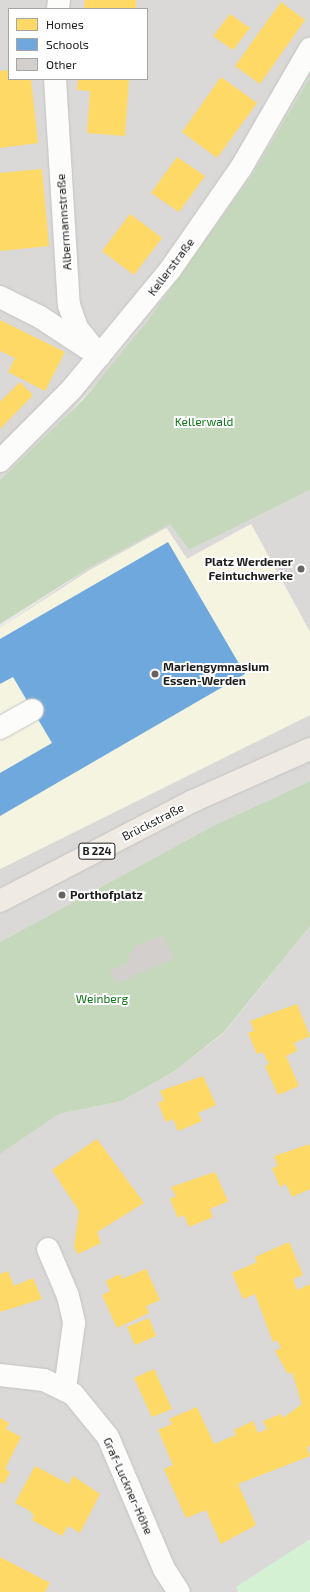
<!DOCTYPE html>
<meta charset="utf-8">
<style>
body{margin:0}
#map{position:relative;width:310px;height:1592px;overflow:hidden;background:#ebe9e6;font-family:"Exo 2",sans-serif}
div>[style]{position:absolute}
.residential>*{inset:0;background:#dad9d7}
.education>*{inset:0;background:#f5f4e0}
.forest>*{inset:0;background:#c6d8bc}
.park>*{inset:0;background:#d4f1d4}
.homes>*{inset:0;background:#ffd966}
.schools>*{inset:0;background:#6fa8dc}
.building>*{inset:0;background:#d2cfcd}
.roads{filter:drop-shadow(0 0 1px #c4c3c2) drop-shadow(0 0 1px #c4c3c2)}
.minor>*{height:22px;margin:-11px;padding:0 11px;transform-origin:11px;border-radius:11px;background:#fcfcfb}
.major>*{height:22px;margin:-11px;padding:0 11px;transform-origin:11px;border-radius:11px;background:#efebe4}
.dots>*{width:11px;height:11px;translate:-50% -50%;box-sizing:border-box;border:2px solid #fff;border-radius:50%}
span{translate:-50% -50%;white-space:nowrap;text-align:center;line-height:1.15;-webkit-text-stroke:4px #fff;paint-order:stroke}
.shield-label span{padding:1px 3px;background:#fff;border:1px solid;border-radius:3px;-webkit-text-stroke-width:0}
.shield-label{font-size:11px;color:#1d1d1d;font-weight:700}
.street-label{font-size:12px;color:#1d1d1d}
.park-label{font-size:12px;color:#107618}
.poi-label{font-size:12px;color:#1d1d1d;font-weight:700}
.right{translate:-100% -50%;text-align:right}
.left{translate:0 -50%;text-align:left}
.legend{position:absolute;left:8px;top:8px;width:140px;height:72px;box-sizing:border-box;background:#fff;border:1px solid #a5a5a5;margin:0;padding:5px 7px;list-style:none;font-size:12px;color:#1d1d1d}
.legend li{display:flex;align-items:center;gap:8px;height:20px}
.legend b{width:20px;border:1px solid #a5a5a5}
</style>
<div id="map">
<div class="residential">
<i style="clip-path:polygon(evenodd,0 0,310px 0,310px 77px,252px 175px,180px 278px,114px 364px,50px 434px,0 480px,0 0,9px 9px,147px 9px,147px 79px,9px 79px,9px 9px)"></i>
<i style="clip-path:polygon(310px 490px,310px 632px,251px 524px,187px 559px,167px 528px,90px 570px,0 628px,89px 568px,170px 523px,189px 550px)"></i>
<i style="clip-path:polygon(310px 715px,310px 781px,213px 826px,0 942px,0 869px)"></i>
<i style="clip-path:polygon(310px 926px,310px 1592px,0 1592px,0 1154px,59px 1114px,122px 1101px,176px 1070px,224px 1033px)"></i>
</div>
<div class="education">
<i style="clip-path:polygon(251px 524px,310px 632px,310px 715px,0 869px,0 628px,90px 570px,166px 528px,187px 559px)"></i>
</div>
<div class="forest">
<i style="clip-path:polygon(310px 77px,310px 490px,189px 550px,170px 524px,89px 568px,0 624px,0 480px,83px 400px,148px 320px,252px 175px)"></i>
<i style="clip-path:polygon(310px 781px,310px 926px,224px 1032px,176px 1070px,122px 1101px,59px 1114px,0 1154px,0 942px,213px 826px)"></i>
</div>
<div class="park">
<i style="clip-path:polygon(310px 1539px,310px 1592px,238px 1592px,236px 1587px)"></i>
</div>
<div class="homes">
<i style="clip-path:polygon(85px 0,136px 0,136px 9px,84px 9px)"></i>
<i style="clip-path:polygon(281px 2px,305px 20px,260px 84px,235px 66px)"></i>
<i style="clip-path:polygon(230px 14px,250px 28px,233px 50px,213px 36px)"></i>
<i style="clip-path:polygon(9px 70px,9px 79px,31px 79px,38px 143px,0 148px,0 71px)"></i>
<i style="clip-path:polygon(221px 77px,257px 103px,217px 158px,182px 132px)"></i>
<i style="clip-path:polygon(78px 79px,129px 79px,125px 136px,87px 133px,90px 91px,77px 90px)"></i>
<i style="clip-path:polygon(177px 157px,205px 176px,179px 212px,151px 193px)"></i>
<i style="clip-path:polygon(42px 169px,49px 246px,0 251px,0 173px)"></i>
<i style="clip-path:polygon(130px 214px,162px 238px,134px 275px,102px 251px)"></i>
<i style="clip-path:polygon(0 320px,65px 352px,45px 391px,8px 372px,15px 358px,0 351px)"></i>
<i style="clip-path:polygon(20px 382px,33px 395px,0 429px,0 402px)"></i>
<i style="clip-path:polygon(297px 1004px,310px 1036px,294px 1043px,297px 1051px,286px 1056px,299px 1086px,278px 1095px,265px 1066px,269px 1064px,263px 1052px,257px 1054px,248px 1033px,254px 1031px,250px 1021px)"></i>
<i style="clip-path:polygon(203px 1076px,216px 1105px,198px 1113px,202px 1121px,178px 1131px,173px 1119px,166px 1122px,158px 1103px,164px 1100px,160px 1091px)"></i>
<i style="clip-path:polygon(97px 1139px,144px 1203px,97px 1232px,101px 1243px,78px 1254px,74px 1247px,79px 1211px,52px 1170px)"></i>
<i style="clip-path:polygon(310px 1144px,310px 1189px,292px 1197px,286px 1184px,280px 1187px,272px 1168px,278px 1166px,274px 1156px)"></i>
<i style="clip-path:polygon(215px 1172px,228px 1201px,210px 1209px,213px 1217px,189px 1227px,184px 1215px,178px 1218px,170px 1199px,176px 1196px,171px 1187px)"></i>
<i style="clip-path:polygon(289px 1242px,303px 1275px,293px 1279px,297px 1290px,310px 1284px,310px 1446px,307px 1447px,310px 1456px,238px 1484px,256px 1525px,221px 1544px,206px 1510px,186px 1518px,164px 1469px,173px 1465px,158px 1430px,172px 1424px,169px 1419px,197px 1407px,214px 1444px,236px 1435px,234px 1430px,253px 1421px,258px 1433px,267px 1429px,263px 1421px,281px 1414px,283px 1418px,302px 1404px,292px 1372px,288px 1374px,275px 1351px,281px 1348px,277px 1340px,273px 1342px,255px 1294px,243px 1299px,232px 1273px,257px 1262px,255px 1257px)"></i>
<i style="clip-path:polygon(146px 1269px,160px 1300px,146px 1306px,149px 1313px,117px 1328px,102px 1295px,110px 1291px,106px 1281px,120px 1274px,122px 1279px)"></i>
<i style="clip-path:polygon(8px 1271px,14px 1286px,33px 1278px,42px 1299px,0 1312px,0 1274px)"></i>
<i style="clip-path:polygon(149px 1318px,156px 1336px,135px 1345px,127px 1327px)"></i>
<i style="clip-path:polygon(154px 1369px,172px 1409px,152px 1417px,134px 1378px)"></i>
<i style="clip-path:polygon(0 1418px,9px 1423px,6px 1429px,21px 1437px,5px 1469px,10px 1472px,4px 1484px,0 1482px)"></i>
<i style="clip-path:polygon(35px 1466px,69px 1484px,73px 1476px,100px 1494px,80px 1533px,68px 1526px,62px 1536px,32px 1520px,34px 1516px,29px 1510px,15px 1503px)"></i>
<i style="clip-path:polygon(0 1557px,50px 1583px,45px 1592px,0 1592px)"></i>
</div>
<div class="schools">
<i style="clip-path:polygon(168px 542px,245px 674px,0 816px,0 773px,52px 743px,13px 677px,0 684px,0 639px)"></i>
</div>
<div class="building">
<i style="clip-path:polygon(163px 935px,174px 958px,116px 984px,110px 971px,130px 962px,127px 954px,135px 951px,133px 947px)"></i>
</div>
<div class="roads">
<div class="minor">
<i style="left:58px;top:9px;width:9px;rotate:-84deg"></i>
<i style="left:55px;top:79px;width:226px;rotate:86.5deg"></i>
<i style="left:69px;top:305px;width:24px;rotate:71deg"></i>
<i style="left:77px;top:328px;width:36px;rotate:51deg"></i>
<i style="left:0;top:297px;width:45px;rotate:26.6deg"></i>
<i style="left:40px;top:317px;width:56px;rotate:33.4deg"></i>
<i style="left:0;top:461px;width:100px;rotate:-45deg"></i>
<i style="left:71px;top:390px;width:156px;rotate:-50.5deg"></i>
<i style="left:170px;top:270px;width:124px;rotate:-55.2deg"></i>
<i style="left:241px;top:168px;width:138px;rotate:-59.9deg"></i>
<i style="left:0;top:728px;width:37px;rotate:-29deg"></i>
<i style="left:48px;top:1249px;width:51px;rotate:66.9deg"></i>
<i style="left:68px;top:1296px;width:28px;rotate:77deg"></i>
<i style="left:74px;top:1323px;width:67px;rotate:97.8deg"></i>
<i style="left:0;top:1375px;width:44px;rotate:6.5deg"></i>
<i style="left:44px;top:1380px;width:32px;rotate:26deg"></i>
<i style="left:73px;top:1394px;width:55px;rotate:50.9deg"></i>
<i style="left:108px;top:1437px;width:143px;rotate:67deg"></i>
<i style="left:164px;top:1569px;width:27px;rotate:57deg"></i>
</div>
<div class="major">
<i style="left:0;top:901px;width:217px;rotate:-27.4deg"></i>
<i style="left:193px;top:801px;width:128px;rotate:-24deg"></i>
</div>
</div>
<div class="dots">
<i style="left:301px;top:569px;background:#656463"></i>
<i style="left:155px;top:674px;background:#656463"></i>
<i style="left:62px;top:895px;background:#656463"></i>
</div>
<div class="shield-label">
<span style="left:97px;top:851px">B 224</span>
</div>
<div class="street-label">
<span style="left:64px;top:222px;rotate:-94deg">Albermannstraße</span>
<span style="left:171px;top:267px;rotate:-53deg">Kellerstraße</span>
<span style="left:153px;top:822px;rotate:-27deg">Brückstraße</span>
<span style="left:128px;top:1486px;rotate:66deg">Graf-Luckner-Höhe</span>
</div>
<div class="park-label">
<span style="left:204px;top:422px">Kellerwald</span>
<span style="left:102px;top:999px">Weinberg</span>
</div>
<div class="poi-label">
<span class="right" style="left:293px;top:569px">Platz Werdener<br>Feintuchwerke</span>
<span class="left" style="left:163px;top:674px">Mariengymnasium<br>Essen-Werden</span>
<span class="left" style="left:70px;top:895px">Porthofplatz</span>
</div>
<ul class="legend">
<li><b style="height:11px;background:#ffd966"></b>Homes</li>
<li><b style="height:11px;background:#6fa8dc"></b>Schools</li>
<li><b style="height:11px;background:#d2cfcd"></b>Other</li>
</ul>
</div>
